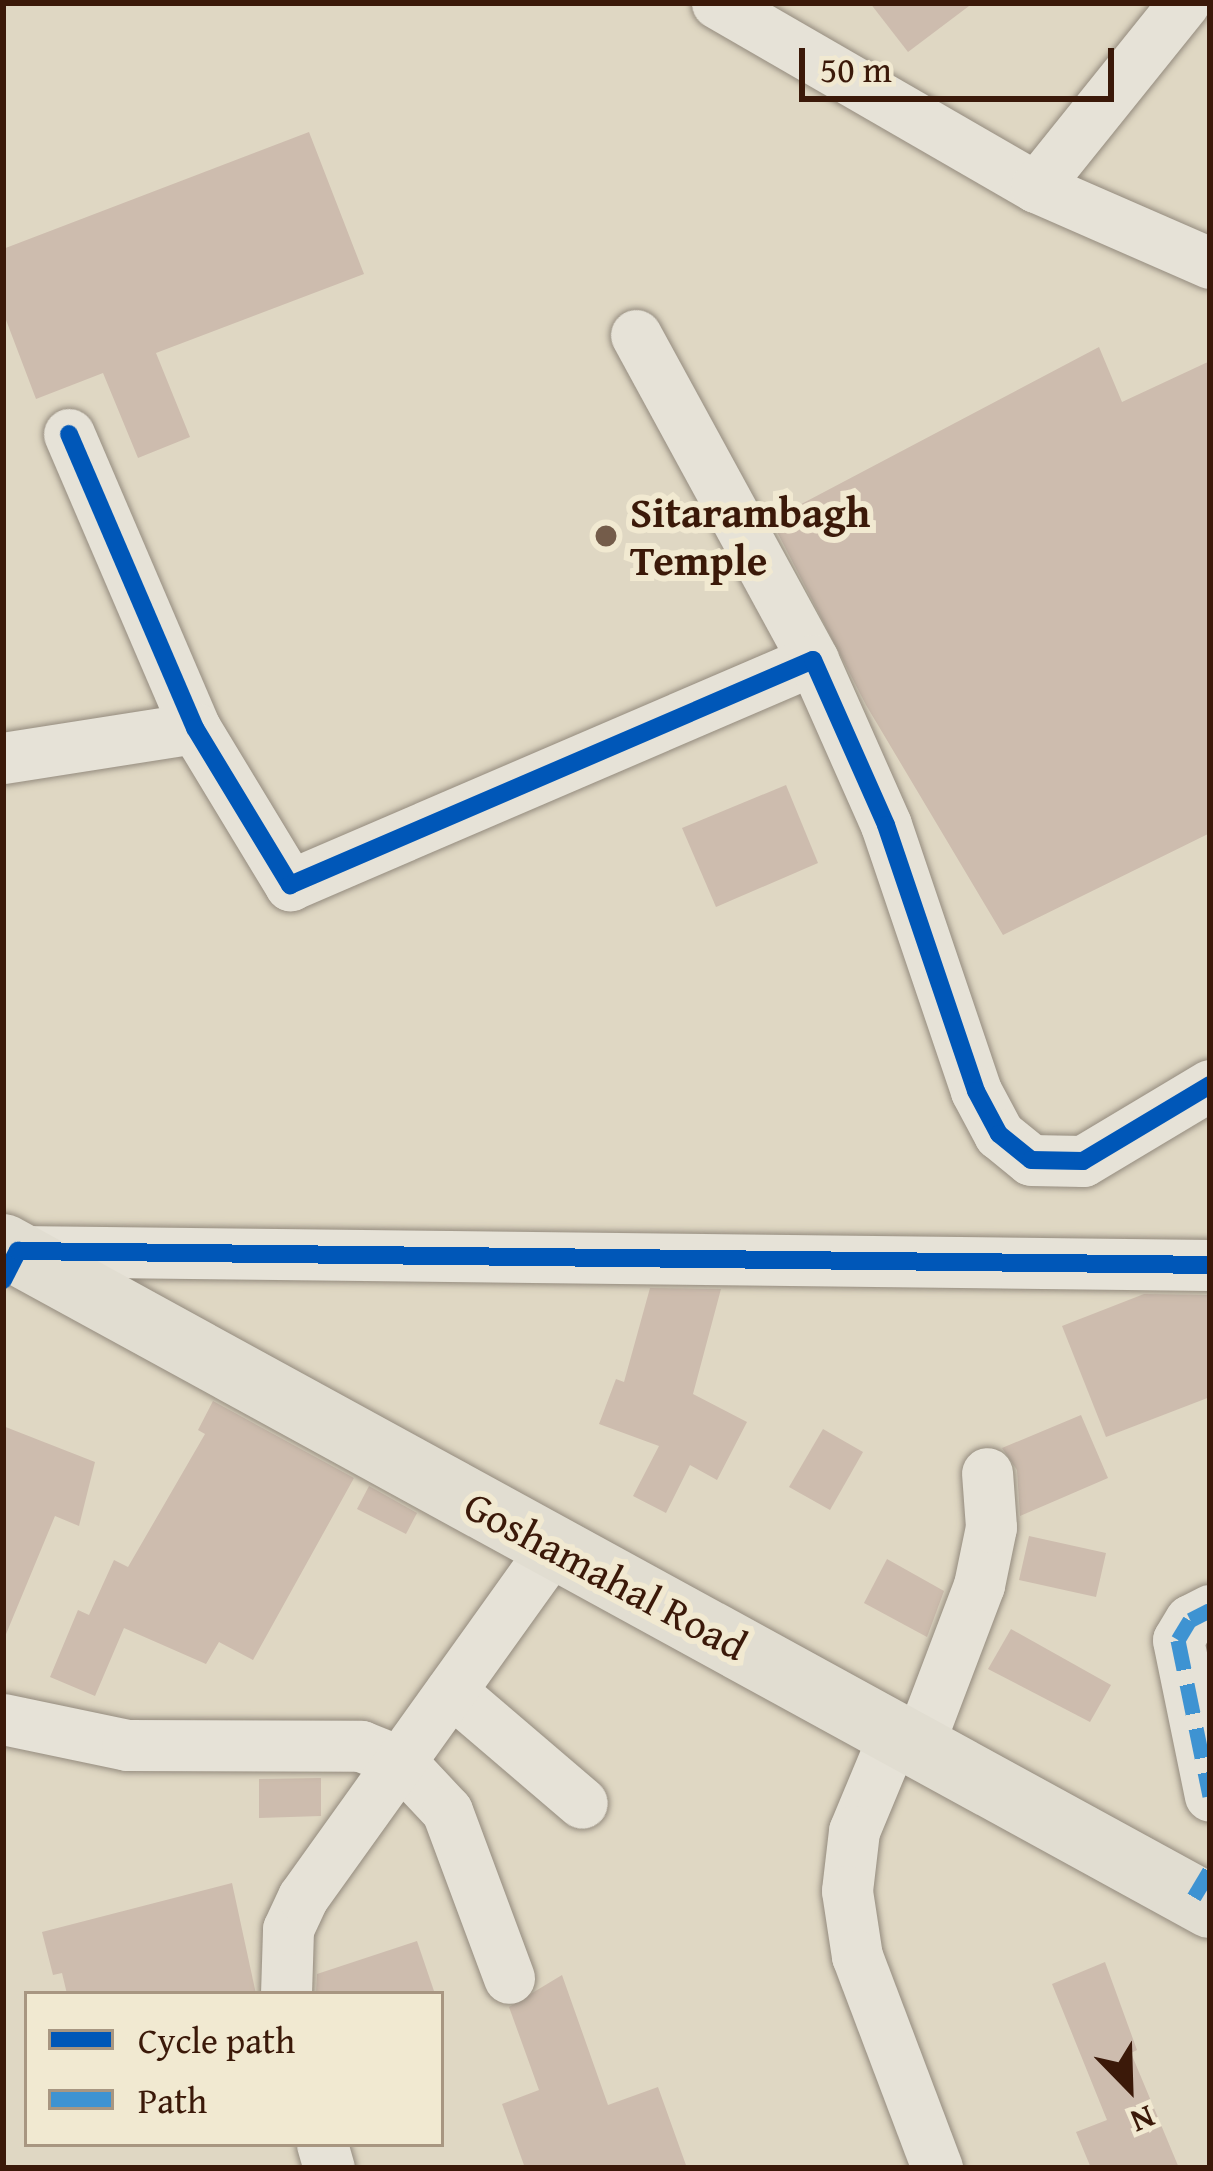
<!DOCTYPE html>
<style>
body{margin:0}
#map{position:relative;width:1213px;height:2171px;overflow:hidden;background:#dfd7c3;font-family:"Gentium Book Plus",serif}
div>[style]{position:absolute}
.building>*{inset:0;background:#cdbcae}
.roads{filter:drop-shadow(0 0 3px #948b7e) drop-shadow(0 0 3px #948b7e)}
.minor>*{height:51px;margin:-25.5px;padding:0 25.5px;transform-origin:25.5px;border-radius:25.5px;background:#e6e2d7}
.major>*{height:63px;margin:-31.5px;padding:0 31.5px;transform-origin:31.5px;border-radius:31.5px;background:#e1ddd1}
.quiet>*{height:15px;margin-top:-7.5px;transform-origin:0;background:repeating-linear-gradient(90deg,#3e93d2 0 30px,transparent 0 45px)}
.cycleway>*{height:18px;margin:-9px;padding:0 9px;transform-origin:9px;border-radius:9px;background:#0057b8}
.dots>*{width:33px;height:33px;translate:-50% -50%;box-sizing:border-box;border:6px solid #f1e9d1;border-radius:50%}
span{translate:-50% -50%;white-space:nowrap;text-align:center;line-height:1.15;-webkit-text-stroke:12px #f1e9d1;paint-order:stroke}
.poi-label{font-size:42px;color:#3b1909;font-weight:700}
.left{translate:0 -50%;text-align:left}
.street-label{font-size:42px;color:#3b1909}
.frame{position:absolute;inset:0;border:6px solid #3b1909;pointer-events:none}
.legend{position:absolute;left:24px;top:1991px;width:420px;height:156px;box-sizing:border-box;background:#f1e9d1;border:3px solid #a89681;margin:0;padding:15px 21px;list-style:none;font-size:36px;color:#3b1909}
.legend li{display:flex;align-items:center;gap:24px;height:60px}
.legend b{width:60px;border:3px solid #a89681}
.north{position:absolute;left:1069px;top:2027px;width:120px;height:120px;-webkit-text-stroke:9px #f1e9d1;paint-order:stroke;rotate:157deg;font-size:33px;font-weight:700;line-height:48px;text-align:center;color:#3b1909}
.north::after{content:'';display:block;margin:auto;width:42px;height:54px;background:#3b1909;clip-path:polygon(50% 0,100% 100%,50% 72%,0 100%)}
.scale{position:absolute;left:799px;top:48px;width:315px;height:54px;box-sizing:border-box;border:6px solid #3b1909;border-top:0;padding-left:15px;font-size:36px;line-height:42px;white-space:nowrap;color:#3b1909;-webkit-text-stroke:9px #f1e9d1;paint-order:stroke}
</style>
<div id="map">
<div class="building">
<i style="clip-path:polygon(870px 3px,973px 3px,908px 52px)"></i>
<i style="clip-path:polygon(309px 132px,364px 274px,156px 353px,190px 437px,138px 458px,103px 373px,36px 399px,3px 312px,3px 249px)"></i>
<i style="clip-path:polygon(1099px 347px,1122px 402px,1210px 361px,1210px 833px,1003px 935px,866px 705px,771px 520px)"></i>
<i style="clip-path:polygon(786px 785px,818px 863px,716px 907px,682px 828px)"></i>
<i style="clip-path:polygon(650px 1288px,721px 1289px,693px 1394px,747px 1422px,717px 1480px,690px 1465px,666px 1513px,633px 1496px,659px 1446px,599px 1424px,616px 1379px,624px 1382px)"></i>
<i style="clip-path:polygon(1144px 1294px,1210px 1295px,1210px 1397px,1106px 1437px,1062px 1326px)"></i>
<i style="clip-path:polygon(213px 1401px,354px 1478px,253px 1660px,219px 1642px,206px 1664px,124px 1628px,95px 1696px,50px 1677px,78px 1610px,89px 1615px,114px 1560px,128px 1567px,205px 1434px,198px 1430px)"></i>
<i style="clip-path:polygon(1081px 1415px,1108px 1478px,1020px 1516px,1017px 1470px,1002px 1448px)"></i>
<i style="clip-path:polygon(3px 1426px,95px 1462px,79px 1526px,55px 1516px,4px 1639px)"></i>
<i style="clip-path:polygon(823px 1429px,863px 1452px,830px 1510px,789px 1487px)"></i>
<i style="clip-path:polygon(369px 1486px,417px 1513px,406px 1534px,357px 1509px)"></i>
<i style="clip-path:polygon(1029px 1536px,1106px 1553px,1096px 1597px,1019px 1580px)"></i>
<i style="clip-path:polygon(887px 1559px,944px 1591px,927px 1637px,864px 1603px)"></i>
<i style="clip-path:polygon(1011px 1629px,1111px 1685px,1090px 1722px,988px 1669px)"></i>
<i style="clip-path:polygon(321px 1778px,321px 1816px,259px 1818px,259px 1779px)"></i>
<i style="clip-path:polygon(232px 1883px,256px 1994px,67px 1994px,62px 1973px,53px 1975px,42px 1932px)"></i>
<i style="clip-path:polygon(417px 1941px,435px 1994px,316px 1994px,317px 1974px)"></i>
<i style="clip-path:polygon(1105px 1962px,1137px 2050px,1131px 2053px,1179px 2168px,1091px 2168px,1076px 2132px,1107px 2120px,1052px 1984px)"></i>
<i style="clip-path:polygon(562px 1975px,608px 2105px,658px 2087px,687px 2168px,525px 2168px,502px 2104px,539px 2090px,509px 2007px)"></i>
</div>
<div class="roads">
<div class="minor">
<i style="left:717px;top:3px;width:368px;rotate:30deg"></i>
<i style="left:1036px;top:187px;width:190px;rotate:23.6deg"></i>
<i style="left:1036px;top:187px;width:236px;rotate:-51.2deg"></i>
<i style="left:636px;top:335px;width:370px;rotate:61.4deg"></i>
<i style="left:69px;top:434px;width:320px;rotate:66.8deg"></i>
<i style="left:195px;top:728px;width:184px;rotate:58.8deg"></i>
<i style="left:290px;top:885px;width:569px;rotate:-23.28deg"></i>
<i style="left:813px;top:660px;width:180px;rotate:66.1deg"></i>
<i style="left:886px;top:825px;width:281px;rotate:71.3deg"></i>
<i style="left:976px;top:1091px;width:49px;rotate:61.9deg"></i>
<i style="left:999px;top:1134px;width:41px;rotate:39.1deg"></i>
<i style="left:1031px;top:1160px;width:52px;rotate:1.1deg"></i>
<i style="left:1083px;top:1161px;width:148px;rotate:-30.9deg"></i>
<i style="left:3px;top:758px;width:194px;rotate:-8.9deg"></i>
<i style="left:15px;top:1257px;width:7px;rotate:-63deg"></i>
<i style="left:18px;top:1251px;width:1192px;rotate:0.67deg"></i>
<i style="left:1210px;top:1610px;width:22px;rotate:153deg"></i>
<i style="left:1190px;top:1620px;width:23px;rotate:121deg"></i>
<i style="left:1178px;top:1640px;width:159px;rotate:78.4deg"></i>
<i style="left:451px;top:1691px;width:172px;rotate:40.5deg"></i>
<i style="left:3px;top:1719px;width:127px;rotate:11.8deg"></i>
<i style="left:127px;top:1745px;width:234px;rotate:0.2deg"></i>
<i style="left:361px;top:1746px;width:43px;rotate:21.8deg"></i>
<i style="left:401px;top:1762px;width:67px;rotate:46.8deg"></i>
<i style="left:447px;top:1811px;width:178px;rotate:69.6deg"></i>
<i style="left:896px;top:1730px;width:109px;rotate:112.6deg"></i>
<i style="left:854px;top:1831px;width:60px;rotate:96.7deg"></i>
<i style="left:847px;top:1891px;width:66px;rotate:81.3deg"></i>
<i style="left:857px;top:1956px;width:227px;rotate:69.3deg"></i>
<i style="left:919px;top:1743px;width:169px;rotate:-69.2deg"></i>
<i style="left:979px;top:1585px;width:59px;rotate:-78.3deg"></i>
<i style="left:991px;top:1527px;width:54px;rotate:-94.2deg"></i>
<i style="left:286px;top:1994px;width:65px;rotate:-88.2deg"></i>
<i style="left:288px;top:1929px;width:35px;rotate:-65deg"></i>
<i style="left:303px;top:1897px;width:429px;rotate:-54.4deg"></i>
<i style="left:322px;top:2144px;width:25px;rotate:74deg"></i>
</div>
<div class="major">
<i style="left:3px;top:1245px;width:1376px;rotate:28.71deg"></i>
</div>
</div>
<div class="quiet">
<i style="left:1210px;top:1610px;width:22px;rotate:153deg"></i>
<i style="left:1190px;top:1620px;width:23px;rotate:121deg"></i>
<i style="left:1178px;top:1640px;width:159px;rotate:78.4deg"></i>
<i style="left:1194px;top:1897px;width:31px;rotate:-59deg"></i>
</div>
<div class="cycleway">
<i style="left:69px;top:434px;width:320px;rotate:66.8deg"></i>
<i style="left:195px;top:728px;width:184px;rotate:58.8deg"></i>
<i style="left:290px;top:885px;width:569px;rotate:-23.28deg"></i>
<i style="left:813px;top:660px;width:180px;rotate:66.1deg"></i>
<i style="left:886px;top:825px;width:281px;rotate:71.3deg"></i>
<i style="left:976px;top:1091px;width:49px;rotate:61.9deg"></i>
<i style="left:999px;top:1134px;width:41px;rotate:39.1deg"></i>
<i style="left:1031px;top:1160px;width:52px;rotate:1.1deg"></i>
<i style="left:1083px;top:1161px;width:148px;rotate:-30.9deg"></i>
<i style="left:3px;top:1280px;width:33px;rotate:-63deg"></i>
<i style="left:18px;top:1251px;width:1192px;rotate:0.67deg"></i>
</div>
<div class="dots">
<i style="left:606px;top:536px;background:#745c4a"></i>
</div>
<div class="poi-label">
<span class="left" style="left:630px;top:536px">Sitarambagh<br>Temple</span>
</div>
<div class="street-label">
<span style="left:606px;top:1575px;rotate:28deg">Goshamahal Road</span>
</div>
<div class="frame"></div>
<ul class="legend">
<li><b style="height:15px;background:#0057b8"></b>Cycle path</li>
<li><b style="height:15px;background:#3e93d2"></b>Path</li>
</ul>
<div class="north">N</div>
<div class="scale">50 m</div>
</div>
